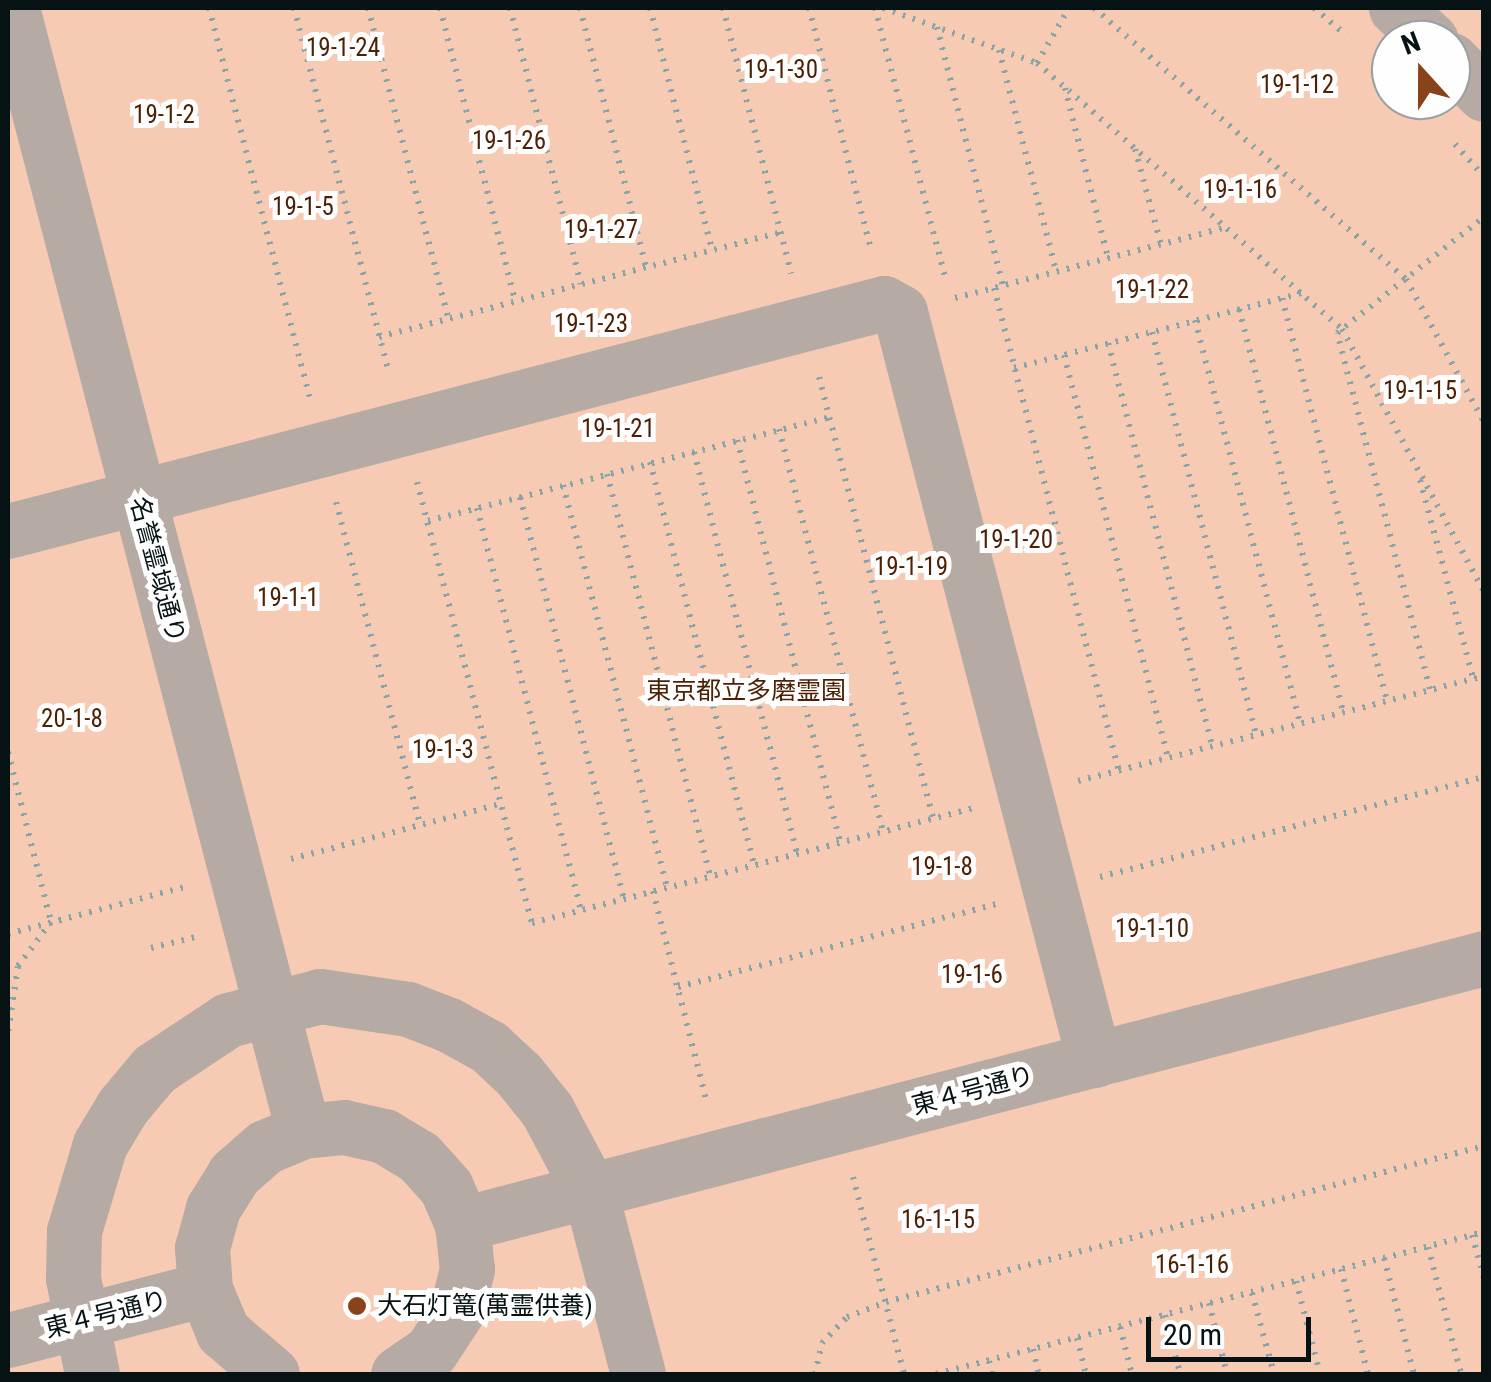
<!DOCTYPE html>
<meta charset="utf-8">
<style>
body{margin:0}
#map{position:relative;width:1491px;height:1382px;overflow:hidden;background:#d6f9fd;font-family:"Roboto Condensed","Noto Sans JP",sans-serif}
div>[style]{position:absolute}
.green>*{inset:0;background:#f7cab4}
.path>*{height:6px;margin-top:-3px;transform-origin:0;background:repeating-linear-gradient(90deg,#8aa4a7 0 2.5px,transparent 0 10.5px)}
.minor>*{height:55px;margin:-27.5px;padding:0 27.5px;transform-origin:27.5px;border-radius:27.5px;background:#b6aaa4}
.dots>*{width:28px;height:28px;translate:-50% -50%;box-sizing:border-box;border:5px solid #fefefe;border-radius:50%}
span{translate:-50% -50%;white-space:nowrap;text-align:center;line-height:1.15;-webkit-text-stroke:10px #fefefe;paint-order:stroke}
.park-label{font-size:25px;color:#4d1f03}
.street-label{font-size:25px;color:#061213}
.poi-label{font-size:25px;color:#061213}
.left{translate:0 -50%;text-align:left}
.frame{position:absolute;inset:0;border:10px solid #061213;pointer-events:none}
.north{position:absolute;left:1371px;top:20px;width:100px;height:100px;box-sizing:border-box;background:#fefefe;border:2px solid #9ba0a0;border-radius:50%;rotate:339deg;font-size:28px;font-weight:700;line-height:40px;text-align:center;color:#061213}
.north::after{content:'';display:block;margin:auto;width:35px;height:45px;background:#88431b;clip-path:polygon(50% 0,100% 100%,50% 72%,0 100%)}
.scale{position:absolute;left:1146px;top:1317px;width:165px;height:45px;box-sizing:border-box;border:5px solid #061213;border-top:0;padding-left:12px;font-size:30px;line-height:35px;white-space:nowrap;color:#061213;-webkit-text-stroke:8px #fefefe;paint-order:stroke}
</style>
<div id="map">
<div class="green">
<i style="clip-path:polygon(evenodd,8px 8px,1483px 8px,1483px 1374px,8px 1374px,8px 8px,1391px 40px,1451px 40px,1451px 100px,1391px 100px,1391px 40px)"></i>
</div>
<div class="path">
<i style="left:209px;top:8px;width:403px;rotate:75.5deg"></i>
<i style="left:294px;top:8px;width:377px;rotate:75.4deg"></i>
<i style="left:368px;top:8px;width:320px;rotate:75.5deg"></i>
<i style="left:440px;top:8px;width:302px;rotate:75.6deg"></i>
<i style="left:510px;top:8px;width:285px;rotate:75.6deg"></i>
<i style="left:580px;top:8px;width:267px;rotate:75.7deg"></i>
<i style="left:650px;top:8px;width:250px;rotate:75.6deg"></i>
<i style="left:723px;top:8px;width:274px;rotate:75.6deg"></i>
<i style="left:809px;top:8px;width:249px;rotate:75.6deg"></i>
<i style="left:875px;top:8px;width:278px;rotate:75.4deg"></i>
<i style="left:883px;top:8px;width:164px;rotate:19.7deg"></i>
<i style="left:1037px;top:63px;width:405px;rotate:41.1deg"></i>
<i style="left:1342px;top:329px;width:299px;rotate:61.6deg"></i>
<i style="left:1094px;top:8px;width:413px;rotate:41deg"></i>
<i style="left:1406px;top:279px;width:163px;rotate:61.4deg"></i>
<i style="left:1314px;top:8px;width:42px;rotate:40.2deg"></i>
<i style="left:937px;top:27px;width:267px;rotate:75.7deg"></i>
<i style="left:999px;top:50px;width:228px;rotate:75.5deg"></i>
<i style="left:1037px;top:63px;width:64px;rotate:-59.8deg"></i>
<i style="left:1065px;top:88px;width:175px;rotate:75.8deg"></i>
<i style="left:1455px;top:144px;width:44px;rotate:48.7deg"></i>
<i style="left:1135px;top:149px;width:99px;rotate:74.8deg"></i>
<i style="left:994px;top:288px;width:498px;rotate:75.5deg"></i>
<i style="left:955px;top:298px;width:281px;rotate:-14.6deg"></i>
<i style="left:1282px;top:298px;width:415px;rotate:75.4deg"></i>
<i style="left:1239px;top:309px;width:416px;rotate:75.5deg"></i>
<i style="left:1195px;top:320px;width:416px;rotate:75.4deg"></i>
<i style="left:1152px;top:332px;width:416px;rotate:75.5deg"></i>
<i style="left:379px;top:337px;width:415px;rotate:-14.6deg"></i>
<i style="left:1108px;top:343px;width:416px;rotate:75.5deg"></i>
<i style="left:1064px;top:355px;width:416px;rotate:75.5deg"></i>
<i style="left:1014px;top:368px;width:297px;rotate:-14.6deg"></i>
<i style="left:819px;top:377px;width:456px;rotate:75.5deg"></i>
<i style="left:779px;top:429px;width:416px;rotate:75.5deg"></i>
<i style="left:737px;top:440px;width:415px;rotate:75.6deg"></i>
<i style="left:694px;top:452px;width:415px;rotate:75.6deg"></i>
<i style="left:650px;top:462px;width:416px;rotate:75.5deg"></i>
<i style="left:607px;top:474px;width:415px;rotate:75.6deg"></i>
<i style="left:1420px;top:480px;width:205px;rotate:75deg"></i>
<i style="left:417px;top:482px;width:456px;rotate:75.4deg"></i>
<i style="left:532px;top:923px;width:457px;rotate:-14.6deg"></i>
<i style="left:563px;top:485px;width:416px;rotate:75.5deg"></i>
<i style="left:520px;top:497px;width:416px;rotate:75.5deg"></i>
<i style="left:336px;top:502px;width:334px;rotate:75.4deg"></i>
<i style="left:477px;top:508px;width:415px;rotate:75.5deg"></i>
<i style="left:428px;top:521px;width:414px;rotate:-14.5deg"></i>
<i style="left:1430px;top:689px;width:368px;rotate:-104.6deg"></i>
<i style="left:1337px;top:333px;width:187px;rotate:-38.3deg"></i>
<i style="left:8px;top:752px;width:175px;rotate:75.8deg"></i>
<i style="left:51px;top:922px;width:55px;rotate:126.9deg"></i>
<i style="left:18px;top:966px;width:68px;rotate:98.5deg"></i>
<i style="left:1078px;top:781px;width:419px;rotate:-14.5deg"></i>
<i style="left:291px;top:859px;width:217px;rotate:-14.7deg"></i>
<i style="left:1100px;top:877px;width:397px;rotate:-14.6deg"></i>
<i style="left:653px;top:891px;width:219px;rotate:75.7deg"></i>
<i style="left:8px;top:934px;width:183px;rotate:-14.9deg"></i>
<i style="left:151px;top:948px;width:49px;rotate:-14deg"></i>
<i style="left:678px;top:987px;width:329px;rotate:-14.6deg"></i>
<i style="left:853px;top:1177px;width:203px;rotate:75.5deg"></i>
<i style="left:1472px;top:1235px;width:45px;rotate:74.4deg"></i>
<i style="left:1428px;top:1247px;width:131px;rotate:75.4deg"></i>
<i style="left:1384px;top:1258px;width:120px;rotate:75.5deg"></i>
<i style="left:1341px;top:1269px;width:108px;rotate:75.6deg"></i>
<i style="left:1296px;top:1281px;width:96px;rotate:75.5deg"></i>
<i style="left:1252px;top:1293px;width:84px;rotate:74.8deg"></i>
<i style="left:1209px;top:1303px;width:73px;rotate:75.8deg"></i>
<i style="left:1165px;top:1315px;width:61px;rotate:75.7deg"></i>
<i style="left:1120px;top:1327px;width:49px;rotate:75.7deg"></i>
<i style="left:1077px;top:1338px;width:37px;rotate:76deg"></i>
<i style="left:1033px;top:1349px;width:26px;rotate:77deg"></i>
<i style="left:989px;top:1361px;width:13px;rotate:77deg"></i>
<i style="left:815px;top:1374px;width:32px;rotate:-77deg"></i>
<i style="left:822px;top:1343px;width:36px;rotate:-46deg"></i>
<i style="left:847px;top:1317px;width:42px;rotate:-21deg"></i>
<i style="left:886px;top:1302px;width:618px;rotate:-14.62deg"></i>
<i style="left:936px;top:1374px;width:566px;rotate:-14.53deg"></i>
</div>
<div class="minor">
<i style="left:12px;top:8px;width:1160px;rotate:75.47deg"></i>
<i style="left:1396px;top:8px;width:47px;rotate:42.4deg"></i>
<i style="left:1451px;top:60px;width:47px;rotate:45.9deg"></i>
<i style="left:8px;top:531px;width:905px;rotate:-14.59deg"></i>
<i style="left:884px;top:303px;width:18px;rotate:29deg"></i>
<i style="left:900px;top:312px;width:773px;rotate:75.46deg"></i>
<i style="left:462px;top:1224px;width:1056px;rotate:-14.59deg"></i>
<i style="left:8px;top:1340px;width:203px;rotate:-14.5deg"></i>
<i style="left:92px;top:1374px;width:98px;rotate:-101.2deg"></i>
<i style="left:73px;top:1278px;width:47px;rotate:-88.8deg"></i>
<i style="left:74px;top:1231px;width:91px;rotate:-73.4deg"></i>
<i style="left:100px;top:1144px;width:44px;rotate:-58.8deg"></i>
<i style="left:123px;top:1106px;width:48px;rotate:-50deg"></i>
<i style="left:154px;top:1069px;width:89px;rotate:-33.5deg"></i>
<i style="left:228px;top:1020px;width:95px;rotate:-14.6deg"></i>
<i style="left:320px;top:996px;width:89px;rotate:8.4deg"></i>
<i style="left:408px;top:1009px;width:44px;rotate:21.3deg"></i>
<i style="left:449px;top:1025px;width:46px;rotate:28.8deg"></i>
<i style="left:489px;top:1047px;width:41px;rotate:43deg"></i>
<i style="left:519px;top:1075px;width:45px;rotate:51.3deg"></i>
<i style="left:547px;top:1110px;width:92px;rotate:62deg"></i>
<i style="left:590px;top:1191px;width:189px;rotate:75.3deg"></i>
<i style="left:272px;top:1374px;width:65px;rotate:-139.4deg"></i>
<i style="left:223px;top:1332px;width:47px;rotate:-112.7deg"></i>
<i style="left:205px;top:1289px;width:41px;rotate:-94.2deg"></i>
<i style="left:202px;top:1248px;width:41px;rotate:-74.6deg"></i>
<i style="left:213px;top:1208px;width:40px;rotate:-58deg"></i>
<i style="left:234px;top:1174px;width:41px;rotate:-41.1deg"></i>
<i style="left:265px;top:1147px;width:41px;rotate:-22.8deg"></i>
<i style="left:303px;top:1131px;width:41px;rotate:-5.6deg"></i>
<i style="left:344px;top:1127px;width:41px;rotate:12.7deg"></i>
<i style="left:384px;top:1136px;width:41px;rotate:31deg"></i>
<i style="left:419px;top:1157px;width:40px;rotate:48deg"></i>
<i style="left:446px;top:1187px;width:40px;rotate:66.6deg"></i>
<i style="left:462px;top:1224px;width:45px;rotate:83.7deg"></i>
<i style="left:467px;top:1269px;width:45px;rotate:104deg"></i>
<i style="left:456px;top:1313px;width:45px;rotate:123.3deg"></i>
<i style="left:431px;top:1351px;width:40px;rotate:145.1deg"></i>
</div>
<div class="dots">
<i style="left:357px;top:1306px;background:#88431b"></i>
</div>
<div class="park-label">
<span style="left:343px;top:48px">19-1-24</span>
<span style="left:781px;top:70px">19-1-30</span>
<span style="left:1297px;top:85px">19-1-12</span>
<span style="left:164px;top:115px">19-1-2</span>
<span style="left:509px;top:141px">19-1-26</span>
<span style="left:1240px;top:190px">19-1-16</span>
<span style="left:303px;top:207px">19-1-5</span>
<span style="left:601px;top:230px">19-1-27</span>
<span style="left:1152px;top:290px">19-1-22</span>
<span style="left:591px;top:324px">19-1-23</span>
<span style="left:1420px;top:391px">19-1-15</span>
<span style="left:618px;top:429px">19-1-21</span>
<span style="left:1016px;top:540px">19-1-20</span>
<span style="left:911px;top:567px">19-1-19</span>
<span style="left:288px;top:598px">19-1-1</span>
<span style="left:746px;top:691px">東京都立多磨霊園</span>
<span style="left:72px;top:719px">20-1-8</span>
<span style="left:443px;top:750px">19-1-3</span>
<span style="left:942px;top:867px">19-1-8</span>
<span style="left:1152px;top:929px">19-1-10</span>
<span style="left:972px;top:975px">19-1-6</span>
<span style="left:938px;top:1220px">16-1-15</span>
<span style="left:1192px;top:1265px">16-1-16</span>
</div>
<div class="street-label">
<span style="left:157px;top:570px;rotate:75deg">名誉霊域通り</span>
<span style="left:973px;top:1091px;rotate:-15deg">東４号通り</span>
<span style="left:106px;top:1315px;rotate:-14deg">東４号通り</span>
</div>
<div class="poi-label">
<span class="left" style="left:377px;top:1306px">大石灯篭(萬霊供養)</span>
</div>
<div class="frame"></div>
<div class="north">N</div>
<div class="scale">20 m</div>
</div>
